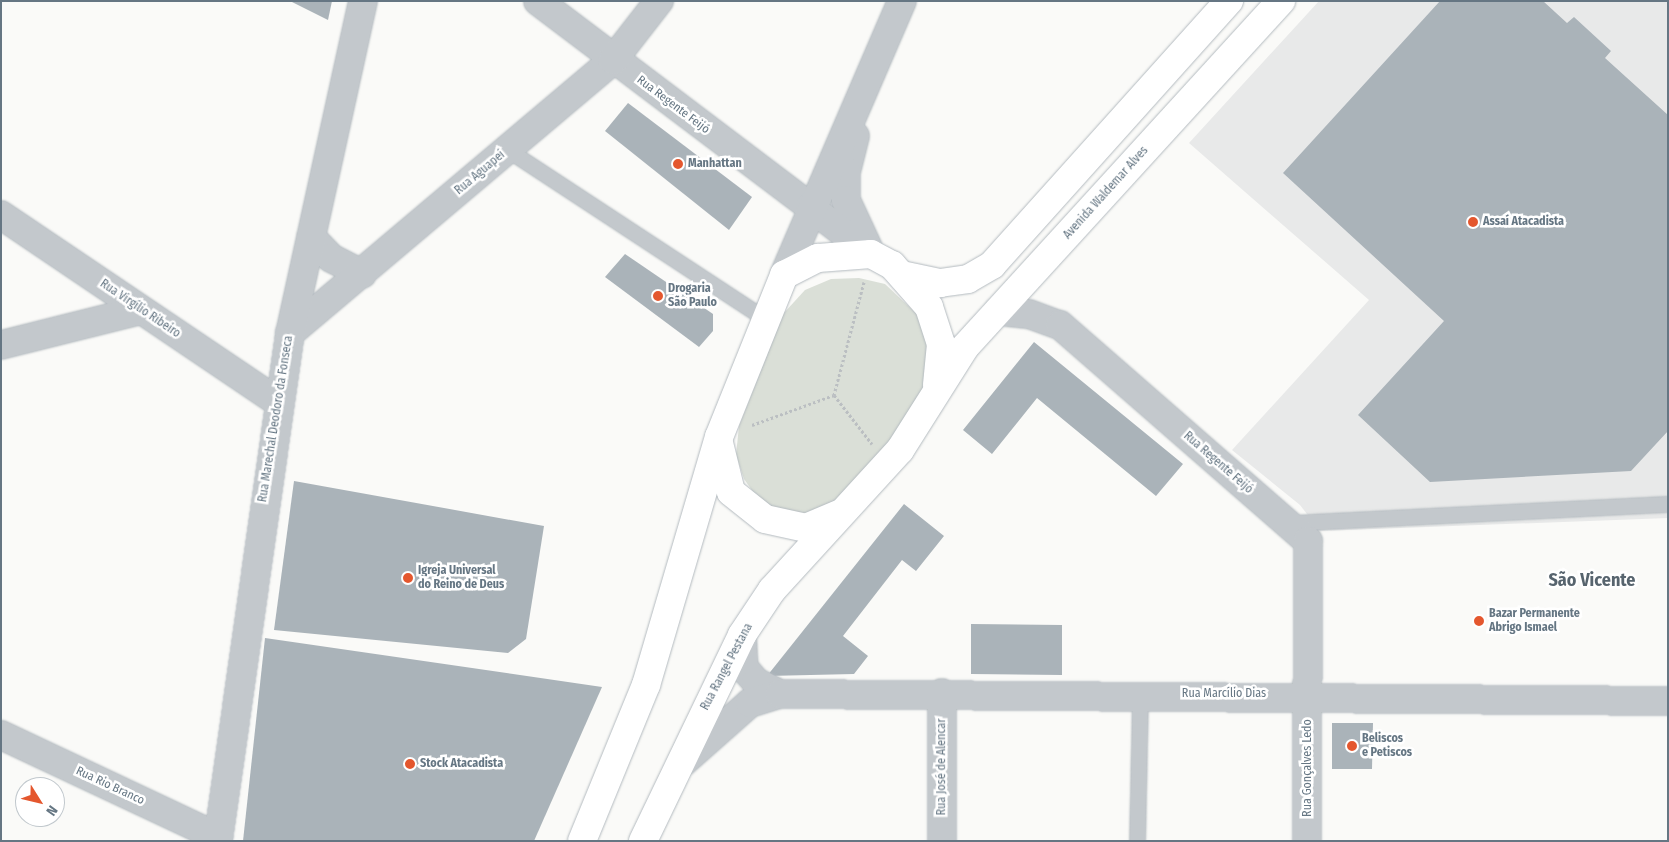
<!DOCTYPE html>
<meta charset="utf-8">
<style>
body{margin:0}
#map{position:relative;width:1669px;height:842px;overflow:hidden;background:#fafaf8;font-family:"Fira Sans Condensed",sans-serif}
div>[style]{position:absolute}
.built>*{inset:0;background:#e8e9e9}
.green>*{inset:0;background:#dadfd7}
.building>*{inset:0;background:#aab3b9}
.path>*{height:3px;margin-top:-1.5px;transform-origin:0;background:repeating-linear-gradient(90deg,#bbbfc2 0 2.5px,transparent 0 5px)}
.roads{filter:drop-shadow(0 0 1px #b3babf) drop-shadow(0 0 1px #b3babf)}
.service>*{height:15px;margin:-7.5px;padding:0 7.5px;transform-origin:7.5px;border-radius:7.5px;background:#c3c8cc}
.minor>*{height:28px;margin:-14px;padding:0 14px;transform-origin:14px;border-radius:14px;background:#c3c8cc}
.tertiary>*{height:28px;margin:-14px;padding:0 14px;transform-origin:14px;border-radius:14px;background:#c3c8cc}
.secondary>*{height:28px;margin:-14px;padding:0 14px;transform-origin:14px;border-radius:14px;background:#fff}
.dots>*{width:14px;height:14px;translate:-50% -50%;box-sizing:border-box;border:2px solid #fff;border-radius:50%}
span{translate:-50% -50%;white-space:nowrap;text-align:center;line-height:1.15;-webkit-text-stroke:5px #fff;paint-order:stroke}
.street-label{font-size:12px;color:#657683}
.poi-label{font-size:12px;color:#657683;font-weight:700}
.left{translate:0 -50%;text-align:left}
.district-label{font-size:18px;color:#57646e;font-weight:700}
.frame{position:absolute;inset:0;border:2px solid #657683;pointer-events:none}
.north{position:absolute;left:15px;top:777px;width:50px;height:50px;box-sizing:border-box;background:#fff;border:1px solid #c1c8cd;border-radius:50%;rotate:126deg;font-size:14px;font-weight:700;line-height:20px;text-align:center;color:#657683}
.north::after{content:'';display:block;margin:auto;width:18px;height:22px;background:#e4572e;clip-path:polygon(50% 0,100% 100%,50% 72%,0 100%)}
</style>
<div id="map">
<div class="built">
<i style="clip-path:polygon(1319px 1px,1668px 1px,1668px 518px,1320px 531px,1300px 505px,1232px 450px,1369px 300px,1189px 143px)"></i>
</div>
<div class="green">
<i style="clip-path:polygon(859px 278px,885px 284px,921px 318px,931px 354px,926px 389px,875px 463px,837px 500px,807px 513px,779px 512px,756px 496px,744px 479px,736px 455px,739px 426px,783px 314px,805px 290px,831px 279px)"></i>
</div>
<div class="building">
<i style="clip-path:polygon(290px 1px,332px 1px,328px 20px)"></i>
<i style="clip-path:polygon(1440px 1px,1543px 1px,1567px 23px,1574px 17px,1611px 51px,1605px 58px,1668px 115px,1668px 431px,1631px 471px,1430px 482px,1358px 415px,1444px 321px,1283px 173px)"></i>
<i style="clip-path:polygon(628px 103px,752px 197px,729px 230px,605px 131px)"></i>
<i style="clip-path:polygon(625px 254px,713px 314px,713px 331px,699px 347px,605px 277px)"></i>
<i style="clip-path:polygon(1034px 342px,1183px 464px,1156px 496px,1037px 398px,992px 454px,963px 430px)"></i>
<i style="clip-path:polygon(294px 481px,544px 526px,526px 639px,508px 653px,274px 630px)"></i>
<i style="clip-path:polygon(904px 504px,944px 536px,916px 571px,902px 560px,843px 636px,868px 656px,854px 674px,767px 676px)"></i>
<i style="clip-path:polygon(971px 624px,1062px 625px,1062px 675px,971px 674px)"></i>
<i style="clip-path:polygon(265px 638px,602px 687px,534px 841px,243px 841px)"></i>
<i style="clip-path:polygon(1332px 723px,1373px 723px,1372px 769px,1332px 769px)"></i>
</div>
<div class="path">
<i style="left:864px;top:282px;width:117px;rotate:104.9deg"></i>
<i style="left:834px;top:395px;width:62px;rotate:52.2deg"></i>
<i style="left:752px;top:425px;width:87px;rotate:-20.1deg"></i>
</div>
<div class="roads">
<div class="service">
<i style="left:508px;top:150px;width:308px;rotate:33.3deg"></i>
<i style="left:1289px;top:523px;width:379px;rotate:-2.9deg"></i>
<i style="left:1137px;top:841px;width:147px;rotate:-88.8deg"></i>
</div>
<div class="minor">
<i style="left:538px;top:1px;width:341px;rotate:37.1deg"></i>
<i style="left:1px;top:215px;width:334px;rotate:34deg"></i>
<i style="left:311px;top:237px;width:29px;rotate:46deg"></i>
<i style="left:331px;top:258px;width:35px;rotate:27deg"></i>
<i style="left:998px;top:311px;width:31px;rotate:6deg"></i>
<i style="left:1029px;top:314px;width:33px;rotate:20deg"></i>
<i style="left:1060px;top:325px;width:329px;rotate:41.1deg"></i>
<i style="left:1308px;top:541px;width:300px;rotate:90.2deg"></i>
<i style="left:290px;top:333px;width:423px;rotate:-40.2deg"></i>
<i style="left:613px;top:60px;width:75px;rotate:-52.1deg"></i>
<i style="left:1px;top:345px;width:144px;rotate:-14deg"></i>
<i style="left:1px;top:735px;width:240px;rotate:25.2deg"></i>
<i style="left:218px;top:841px;width:513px;rotate:-81.93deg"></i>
<i style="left:290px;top:333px;width:340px;rotate:-77.6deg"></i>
<i style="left:942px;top:841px;width:148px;rotate:-90deg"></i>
</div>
<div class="tertiary">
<i style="left:855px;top:136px;width:37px;rotate:104deg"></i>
<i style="left:846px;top:172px;width:28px;rotate:90deg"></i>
<i style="left:846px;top:200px;width:60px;rotate:65.2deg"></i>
<i style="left:810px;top:207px;width:66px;rotate:37.6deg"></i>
<i style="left:784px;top:275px;width:298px;rotate:-66.7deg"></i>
<i style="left:742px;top:635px;width:33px;rotate:87deg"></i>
<i style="left:744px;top:668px;width:18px;rotate:49deg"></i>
<i style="left:756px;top:682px;width:27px;rotate:27deg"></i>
<i style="left:681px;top:764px;width:92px;rotate:-41.5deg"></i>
<i style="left:750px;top:703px;width:31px;rotate:-17deg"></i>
<i style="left:780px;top:694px;width:888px;rotate:0.45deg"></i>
</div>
<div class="secondary">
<i style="left:906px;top:276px;width:35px;rotate:12deg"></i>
<i style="left:940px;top:283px;width:28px;rotate:-8deg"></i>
<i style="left:968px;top:279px;width:28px;rotate:-30deg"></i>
<i style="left:992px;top:265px;width:355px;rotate:-48.1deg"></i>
<i style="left:719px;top:443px;width:50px;rotate:76.2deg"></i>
<i style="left:731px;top:492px;width:43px;rotate:38.5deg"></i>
<i style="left:765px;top:519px;width:42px;rotate:12.4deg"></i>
<i style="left:806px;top:528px;width:36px;rotate:-23deg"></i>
<i style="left:582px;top:841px;width:169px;rotate:-67.7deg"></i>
<i style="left:646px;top:685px;width:259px;rotate:-73.6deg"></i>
<i style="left:719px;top:437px;width:175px;rotate:-68.1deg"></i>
<i style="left:784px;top:275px;width:38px;rotate:-27deg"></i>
<i style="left:818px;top:258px;width:53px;rotate:-4.3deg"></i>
<i style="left:871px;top:254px;width:24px;rotate:28deg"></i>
<i style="left:892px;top:265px;width:56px;rotate:48.6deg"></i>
<i style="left:929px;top:307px;width:39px;rotate:72deg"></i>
<i style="left:941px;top:344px;width:41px;rotate:95.6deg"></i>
<i style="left:643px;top:841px;width:229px;rotate:-64.3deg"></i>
<i style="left:742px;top:635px;width:54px;rotate:-56.3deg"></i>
<i style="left:772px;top:590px;width:190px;rotate:-47.6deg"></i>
<i style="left:900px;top:450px;width:122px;rotate:-57.7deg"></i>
<i style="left:965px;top:347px;width:469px;rotate:-47.6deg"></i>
</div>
</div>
<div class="dots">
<i style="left:678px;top:164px;background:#e4572e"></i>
<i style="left:1473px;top:222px;background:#e4572e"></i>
<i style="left:658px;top:296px;background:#e4572e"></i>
<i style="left:408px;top:578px;background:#e4572e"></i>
<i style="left:1479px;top:621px;background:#e4572e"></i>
<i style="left:1352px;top:746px;background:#e4572e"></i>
<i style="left:410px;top:764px;background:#e4572e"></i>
</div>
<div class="street-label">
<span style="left:673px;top:105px;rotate:37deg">Rua Regente Feijó</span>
<span style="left:480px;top:173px;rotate:-40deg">Rua Aguapeí</span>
<span style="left:1106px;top:193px;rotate:-48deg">Avenida Waldemar Alves</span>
<span style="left:140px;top:309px;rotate:34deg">Rua Virgílio Ribeiro</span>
<span style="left:276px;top:419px;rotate:-81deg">Rua Marechal Deodoro da Fonseca</span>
<span style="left:1218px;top:463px;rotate:41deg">Rua Regente Feijó</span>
<span style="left:727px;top:667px;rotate:-62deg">Rua Rangel Pestana</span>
<span style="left:1224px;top:694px">Rua Marcílio Dias</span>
<span style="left:942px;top:767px;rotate:-90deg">Rua José de Alencar</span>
<span style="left:1308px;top:768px;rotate:-90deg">Rua Gonçalves Ledo</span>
<span style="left:110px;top:786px;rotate:25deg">Rua Rio Branco</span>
</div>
<div class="poi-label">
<span class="left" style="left:688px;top:164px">Manhattan</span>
<span class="left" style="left:1483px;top:222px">Assaí Atacadista</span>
<span class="left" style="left:668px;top:296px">Drogaria<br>São Paulo</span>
<span class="left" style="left:418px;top:578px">Igreja Universal<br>do Reino de Deus</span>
<span class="left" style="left:1489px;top:621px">Bazar Permanente<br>Abrigo Ismael</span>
<span class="left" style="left:1362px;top:746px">Beliscos<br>e Petiscos</span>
<span class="left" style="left:420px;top:764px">Stock Atacadista</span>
</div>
<div class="district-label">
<span style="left:1592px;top:580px">São Vicente</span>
</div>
<div class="frame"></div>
<div class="north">N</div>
</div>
